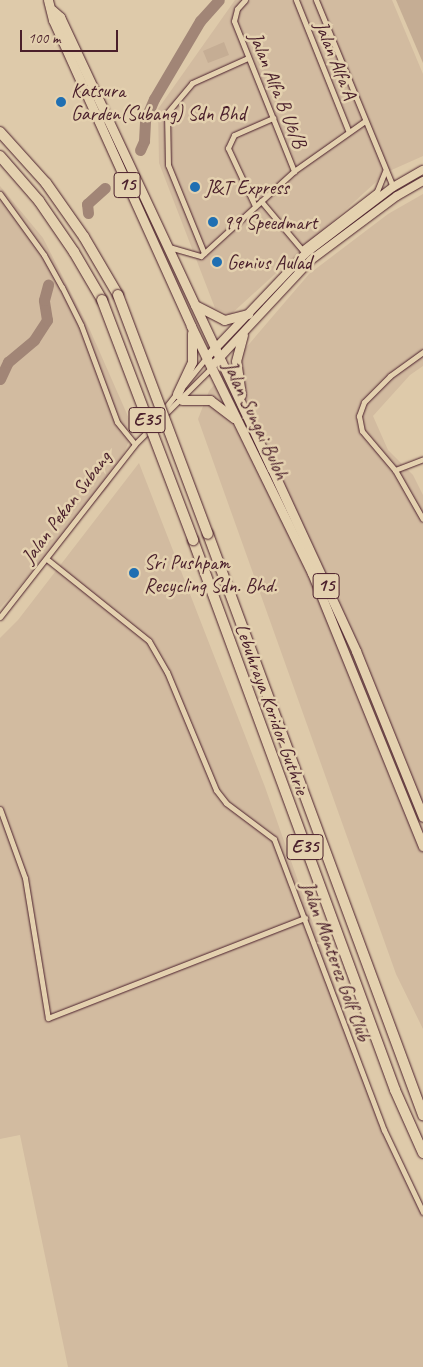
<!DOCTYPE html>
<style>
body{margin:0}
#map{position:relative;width:423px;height:1367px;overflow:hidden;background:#decaaa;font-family:Caveat,sans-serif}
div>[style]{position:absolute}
.built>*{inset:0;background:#d2bba0}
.green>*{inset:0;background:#c5ad94}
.river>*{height:11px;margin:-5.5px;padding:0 5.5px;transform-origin:5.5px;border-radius:5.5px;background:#a18576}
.roads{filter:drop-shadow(0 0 1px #4a1f2b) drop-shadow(0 0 1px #4a1f2b)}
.minor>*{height:5px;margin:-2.5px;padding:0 2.5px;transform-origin:2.5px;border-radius:2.5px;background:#e4d1af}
.secondary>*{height:8px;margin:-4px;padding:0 4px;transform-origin:4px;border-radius:4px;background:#e4d1af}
.trunk>*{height:9px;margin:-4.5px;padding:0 4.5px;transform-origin:4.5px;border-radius:4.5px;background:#e4d1af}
.motorway>*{height:10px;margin:-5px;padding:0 5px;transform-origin:5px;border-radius:5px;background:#e4d1af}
.bridges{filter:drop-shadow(0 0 1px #4a1f2b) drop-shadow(0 0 1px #4a1f2b)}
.motorway-bridge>*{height:10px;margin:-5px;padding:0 5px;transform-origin:5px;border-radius:5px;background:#e4d1af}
.dots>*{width:14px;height:14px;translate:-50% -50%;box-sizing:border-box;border:2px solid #e4d1af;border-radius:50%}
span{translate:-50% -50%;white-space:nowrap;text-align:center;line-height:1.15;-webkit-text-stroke:5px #e4d1af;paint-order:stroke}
.shield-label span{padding:1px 4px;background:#e4d1af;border:1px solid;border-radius:4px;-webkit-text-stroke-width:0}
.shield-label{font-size:19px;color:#4a1f2b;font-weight:700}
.street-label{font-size:20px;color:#4a1f2b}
.poi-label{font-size:20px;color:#4a1f2b}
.left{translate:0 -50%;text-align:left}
.scale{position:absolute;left:20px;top:30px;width:98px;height:22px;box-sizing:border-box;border:2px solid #4a1f2b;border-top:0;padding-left:6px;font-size:15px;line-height:18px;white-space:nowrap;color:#4a1f2b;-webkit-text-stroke:4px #e4d1af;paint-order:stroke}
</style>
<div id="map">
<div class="built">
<i style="clip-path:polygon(235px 0,392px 0,423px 74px,423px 156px,387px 172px,230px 315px,215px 308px,159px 163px,158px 109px)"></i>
<i style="clip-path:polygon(0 186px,43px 238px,90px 330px,134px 430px,109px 486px,0 608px)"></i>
<i style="clip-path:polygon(423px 194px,423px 366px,410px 375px,373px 416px,388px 450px,413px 475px,423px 495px,423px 1029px,396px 974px,198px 419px,209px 391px,309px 274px,388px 214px)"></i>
<i style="clip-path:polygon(139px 463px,265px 787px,391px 1145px,423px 1209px,423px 1367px,68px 1367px,20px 1135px,0 1139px,0 638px,18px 620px)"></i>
</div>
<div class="green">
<i style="clip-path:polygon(396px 0,423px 0,423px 63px)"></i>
<i style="clip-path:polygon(224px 42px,229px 55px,208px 63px,203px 51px)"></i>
</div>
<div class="river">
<i style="left:140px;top:150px;width:10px;rotate:-66deg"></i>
<i style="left:144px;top:141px;width:21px;rotate:-87deg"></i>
<i style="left:145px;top:120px;width:23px;rotate:-67deg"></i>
<i style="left:154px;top:99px;width:91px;rotate:-59.5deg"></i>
<i style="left:200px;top:21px;width:28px;rotate:-48deg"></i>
<i style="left:88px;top:213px;width:9px;rotate:-96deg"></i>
<i style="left:87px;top:204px;width:24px;rotate:-42deg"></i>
<i style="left:0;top:379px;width:19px;rotate:-65deg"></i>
<i style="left:8px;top:362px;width:34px;rotate:-40deg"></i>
<i style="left:34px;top:340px;width:24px;rotate:-57deg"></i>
<i style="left:47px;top:320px;width:20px;rotate:-99deg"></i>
<i style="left:44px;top:300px;width:16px;rotate:-75deg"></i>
</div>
<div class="roads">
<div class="minor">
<i style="left:245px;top:0;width:12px;rotate:132deg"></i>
<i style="left:237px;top:9px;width:12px;rotate:104deg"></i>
<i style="left:234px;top:21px;width:162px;rotate:68.2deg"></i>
<i style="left:296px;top:0;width:140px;rotate:68.2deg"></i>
<i style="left:316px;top:0;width:202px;rotate:67.6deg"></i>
<i style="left:0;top:194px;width:75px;rotate:54.2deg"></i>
<i style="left:44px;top:255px;width:37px;rotate:61deg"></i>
<i style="left:62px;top:287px;width:42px;rotate:63.4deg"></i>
<i style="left:81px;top:325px;width:103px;rotate:69.6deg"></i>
<i style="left:117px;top:422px;width:28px;rotate:51deg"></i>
<i style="left:261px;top:201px;width:67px;rotate:49.9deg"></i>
<i style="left:255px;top:206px;width:64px;rotate:-115deg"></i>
<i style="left:228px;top:148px;width:14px;rotate:-65deg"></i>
<i style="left:234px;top:135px;width:43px;rotate:-23.6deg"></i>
<i style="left:169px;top:247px;width:33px;rotate:16deg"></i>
<i style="left:201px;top:256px;width:126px;rotate:-42.4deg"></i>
<i style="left:294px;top:171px;width:87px;rotate:-35.2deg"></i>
<i style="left:302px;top:249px;width:95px;rotate:-37.7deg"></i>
<i style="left:377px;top:191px;width:22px;rotate:-68deg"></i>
<i style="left:204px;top:253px;width:95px;rotate:-112.2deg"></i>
<i style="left:168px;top:165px;width:52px;rotate:-91.1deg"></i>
<i style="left:167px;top:113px;width:39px;rotate:-50deg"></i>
<i style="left:192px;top:83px;width:61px;rotate:-24.1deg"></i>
<i style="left:423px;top:352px;width:41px;rotate:144deg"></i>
<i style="left:390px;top:376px;width:37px;rotate:135deg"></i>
<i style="left:364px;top:402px;width:15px;rotate:110deg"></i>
<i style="left:359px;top:416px;width:15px;rotate:79deg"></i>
<i style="left:362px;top:431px;width:51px;rotate:49.8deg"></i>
<i style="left:395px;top:470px;width:56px;rotate:60.3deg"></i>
<i style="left:184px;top:385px;width:36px;rotate:-51deg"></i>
<i style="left:162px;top:412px;width:24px;rotate:-52deg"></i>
<i style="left:395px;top:470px;width:30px;rotate:-21deg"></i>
<i style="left:48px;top:560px;width:129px;rotate:38.7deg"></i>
<i style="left:149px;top:641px;width:36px;rotate:60deg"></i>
<i style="left:167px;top:672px;width:128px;rotate:67.4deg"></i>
<i style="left:216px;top:790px;width:16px;rotate:52deg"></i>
<i style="left:226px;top:803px;width:60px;rotate:36.9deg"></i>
<i style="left:274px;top:839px;width:311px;rotate:69.3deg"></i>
<i style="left:384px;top:1130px;width:91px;rotate:64.6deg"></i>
<i style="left:0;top:617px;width:219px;rotate:-52deg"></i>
<i style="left:135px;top:444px;width:109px;rotate:-45deg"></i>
<i style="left:0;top:809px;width:73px;rotate:70.1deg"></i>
<i style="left:25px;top:878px;width:142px;rotate:80.7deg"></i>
<i style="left:48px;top:1018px;width:276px;rotate:-21.3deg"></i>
</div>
<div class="secondary">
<i style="left:207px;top:357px;width:144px;rotate:-46.4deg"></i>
<i style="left:306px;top:253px;width:109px;rotate:-37.2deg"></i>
<i style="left:393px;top:187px;width:34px;rotate:-30deg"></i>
<i style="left:212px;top:366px;width:145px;rotate:-47deg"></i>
<i style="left:311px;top:260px;width:107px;rotate:-36.7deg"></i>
<i style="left:397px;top:196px;width:30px;rotate:-30deg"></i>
</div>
<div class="trunk">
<i style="left:48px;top:0;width:21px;rotate:76deg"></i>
<i style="left:53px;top:20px;width:336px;rotate:65.7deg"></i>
<i style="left:191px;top:326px;width:275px;rotate:63.9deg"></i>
<i style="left:312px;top:573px;width:295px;rotate:67.9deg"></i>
<i style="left:52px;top:10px;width:11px;rotate:41deg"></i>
<i style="left:60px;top:17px;width:499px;rotate:64.9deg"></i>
<i style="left:272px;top:469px;width:200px;rotate:65.2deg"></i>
<i style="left:356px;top:651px;width:179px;rotate:68deg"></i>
<i style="left:195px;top:305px;width:33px;rotate:27deg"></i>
<i style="left:224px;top:320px;width:25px;rotate:-14deg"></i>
<i style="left:177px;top:394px;width:35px;rotate:-65deg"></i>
<i style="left:192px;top:362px;width:29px;rotate:-90deg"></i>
<i style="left:241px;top:395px;width:34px;rotate:-98deg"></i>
<i style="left:236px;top:361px;width:27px;rotate:-75deg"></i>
<i style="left:182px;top:400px;width:28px"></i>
<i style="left:210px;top:400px;width:30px;rotate:37deg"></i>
</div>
<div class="motorway">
<i style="left:0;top:132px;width:69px;rotate:48deg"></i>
<i style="left:46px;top:183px;width:66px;rotate:54.9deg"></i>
<i style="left:84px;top:237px;width:67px;rotate:59.6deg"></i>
<i style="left:0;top:156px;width:60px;rotate:49.1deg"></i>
<i style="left:39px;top:201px;width:62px;rotate:55.5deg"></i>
<i style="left:74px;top:252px;width:56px;rotate:59.7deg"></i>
<i style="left:208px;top:534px;width:620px;rotate:69.69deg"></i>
<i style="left:193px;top:540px;width:586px;rotate:69.83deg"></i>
<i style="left:395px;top:1090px;width:69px;rotate:66deg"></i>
</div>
</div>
<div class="bridges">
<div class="motorway-bridge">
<i style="left:118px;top:295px;width:255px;rotate:69.4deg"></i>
<i style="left:102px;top:300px;width:257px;rotate:69.2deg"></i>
</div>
</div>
<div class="dots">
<i style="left:61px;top:102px;background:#1f6fb2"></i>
<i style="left:195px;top:187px;background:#1f6fb2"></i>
<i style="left:213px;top:222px;background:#1f6fb2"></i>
<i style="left:217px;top:262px;background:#1f6fb2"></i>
<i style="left:134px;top:573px;background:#1f6fb2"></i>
</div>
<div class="shield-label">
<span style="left:127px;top:185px">15</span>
<span style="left:147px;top:420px">E35</span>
<span style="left:326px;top:586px">15</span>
<span style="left:305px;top:847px">E35</span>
</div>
<div class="street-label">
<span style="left:336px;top:60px;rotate:68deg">Jalan Alfa A</span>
<span style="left:278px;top:90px;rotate:68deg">Jalan Alfa B U6/B</span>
<span style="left:256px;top:420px;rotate:65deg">Jalan Sungai Buloh</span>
<span style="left:66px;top:507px;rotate:-53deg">Jalan Pekan Subang</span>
<span style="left:272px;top:709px;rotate:70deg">Lebuhraya Koridor Guthrie</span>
<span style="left:336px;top:961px;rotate:70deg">Jalan Monterez Golf Club</span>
</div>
<div class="poi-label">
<span class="left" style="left:71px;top:102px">Katsura<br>Garden(Subang) Sdn Bhd</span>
<span class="left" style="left:205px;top:187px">J&amp;T Express</span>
<span class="left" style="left:223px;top:222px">99 Speedmart</span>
<span class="left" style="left:227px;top:262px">Genius Aulad</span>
<span class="left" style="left:144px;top:574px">Sri Pushpam<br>Recycling Sdn. Bhd.</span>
</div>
<div class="scale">100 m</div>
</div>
